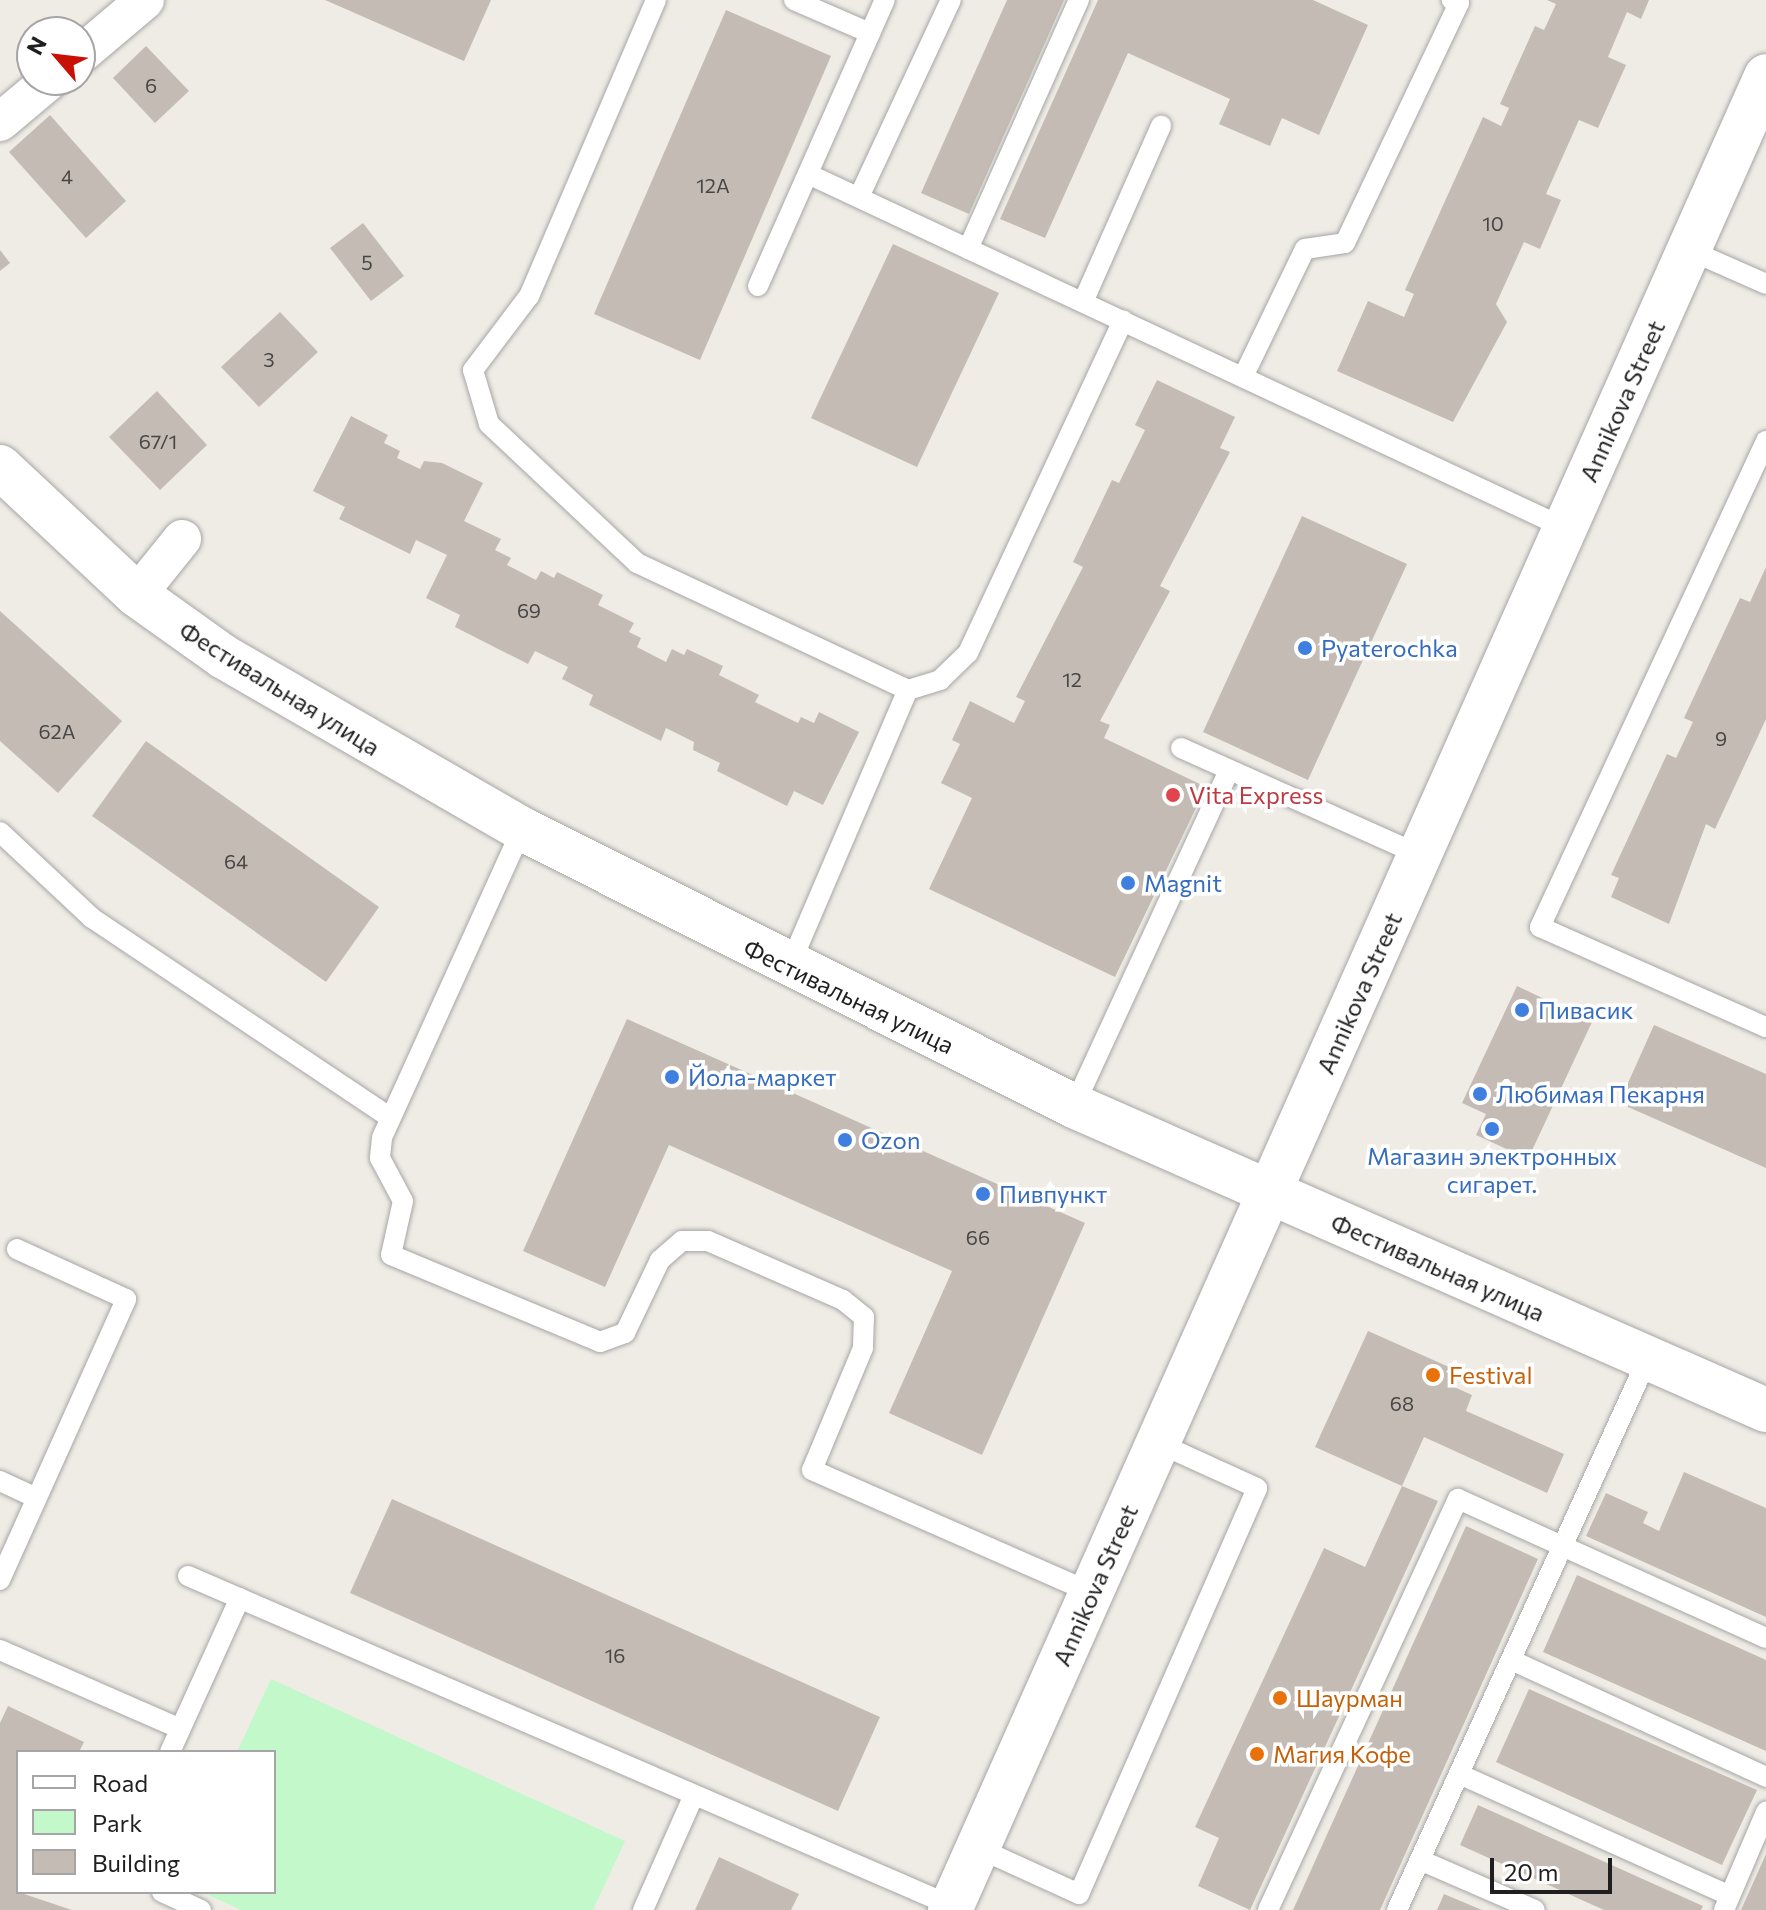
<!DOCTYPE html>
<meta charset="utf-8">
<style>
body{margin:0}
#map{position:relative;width:1766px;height:1910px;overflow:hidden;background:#efece5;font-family:Commissioner,sans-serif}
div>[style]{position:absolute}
.park>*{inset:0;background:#c3f8ca}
.building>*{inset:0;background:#c4bcb4}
.roads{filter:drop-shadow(0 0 2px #a6a6a6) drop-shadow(0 0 2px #a6a6a6)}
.service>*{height:20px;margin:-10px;padding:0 10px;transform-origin:10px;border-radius:10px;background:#fff}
.minor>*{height:38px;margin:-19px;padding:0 19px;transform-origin:19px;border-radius:19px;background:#fff}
.tertiary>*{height:44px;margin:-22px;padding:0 22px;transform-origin:22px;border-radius:22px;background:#fff}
.dots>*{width:22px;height:22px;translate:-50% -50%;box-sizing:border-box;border:4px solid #fff;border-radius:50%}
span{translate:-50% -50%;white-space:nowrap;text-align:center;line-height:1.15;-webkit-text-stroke:7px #fff;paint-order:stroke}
.number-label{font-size:20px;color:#484644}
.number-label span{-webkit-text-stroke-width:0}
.street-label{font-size:24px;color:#1f1f1f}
.shop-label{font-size:24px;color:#366cbe}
.left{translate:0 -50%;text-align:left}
.health-label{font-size:24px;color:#be3a42}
.food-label{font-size:24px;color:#c56008}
.legend{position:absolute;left:16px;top:1750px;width:260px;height:144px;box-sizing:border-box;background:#fff;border:2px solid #a5a5a5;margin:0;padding:10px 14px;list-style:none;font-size:24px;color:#1f1f1f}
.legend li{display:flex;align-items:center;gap:16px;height:40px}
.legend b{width:40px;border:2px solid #a5a5a5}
.north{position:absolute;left:16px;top:16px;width:80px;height:80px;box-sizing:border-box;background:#fff;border:2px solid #a5a5a5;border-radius:50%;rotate:298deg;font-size:22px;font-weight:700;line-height:32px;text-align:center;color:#1f1f1f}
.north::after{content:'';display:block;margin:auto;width:28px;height:36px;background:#c81005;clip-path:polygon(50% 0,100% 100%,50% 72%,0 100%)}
.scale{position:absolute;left:1490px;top:1858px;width:122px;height:36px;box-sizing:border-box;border:4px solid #1f1f1f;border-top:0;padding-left:10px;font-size:24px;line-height:28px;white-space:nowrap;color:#1f1f1f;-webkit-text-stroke:6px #fff;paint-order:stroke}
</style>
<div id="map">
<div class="park">
<i style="clip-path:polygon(271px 1679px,625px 1841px,593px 1910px,241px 1910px,202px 1892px,274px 1892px,274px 1752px,237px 1752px)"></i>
</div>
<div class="building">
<i style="clip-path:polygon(325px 0,491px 0,464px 61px)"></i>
<i style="clip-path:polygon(1007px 0,1064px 0,969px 214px,921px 193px)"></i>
<i style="clip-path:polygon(1098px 0,1313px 0,1368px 25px,1319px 135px,1282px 118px,1270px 146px,1219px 124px,1230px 99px,1128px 53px,1045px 238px,1000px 219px)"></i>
<i style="clip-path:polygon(1547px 0,1649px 0,1641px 19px,1627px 12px,1608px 57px,1626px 65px,1598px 128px,1579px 120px,1546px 194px,1561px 200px,1540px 249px,1524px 242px,1496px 304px,1507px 322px,1453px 422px,1337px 371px,1368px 301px,1404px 317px,1414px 294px,1405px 290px,1445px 201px,1483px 117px,1501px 126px,1509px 108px,1500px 104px,1535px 26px,1544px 30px,1556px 4px)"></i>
<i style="clip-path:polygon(726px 10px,831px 56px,700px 360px,594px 314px)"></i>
<i style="clip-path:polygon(146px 46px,189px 91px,155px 123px,113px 78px)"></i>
<i style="clip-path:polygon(50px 115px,126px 201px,86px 238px,9px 152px)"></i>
<i style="clip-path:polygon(363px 223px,404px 276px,371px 301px,330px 248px)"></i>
<i style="clip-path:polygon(893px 244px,999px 293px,917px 467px,811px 418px)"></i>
<i style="clip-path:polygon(0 250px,10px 263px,0 271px)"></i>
<i style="clip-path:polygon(280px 312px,318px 352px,259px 407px,221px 367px)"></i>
<i style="clip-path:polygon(1157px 380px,1235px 417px,1220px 448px,1230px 452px,1160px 586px,1170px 591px,1100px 721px,1110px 725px,1104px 738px,1206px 787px,1115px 977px,929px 889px,972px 798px,941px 783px,960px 744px,952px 740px,970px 701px,1014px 723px,1025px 701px,1016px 697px,1083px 567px,1073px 562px,1112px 480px,1119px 483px,1145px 430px,1135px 425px)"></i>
<i style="clip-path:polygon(157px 391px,207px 445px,160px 490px,109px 437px)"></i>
<i style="clip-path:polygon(351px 416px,388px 435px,384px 443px,400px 451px,397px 458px,420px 469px,424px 461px,442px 463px,483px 483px,464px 521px,501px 539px,495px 550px,511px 558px,507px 565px,536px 580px,541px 571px,554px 578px,557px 572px,603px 595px,598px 605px,634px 623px,629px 632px,641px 638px,637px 647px,666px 662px,672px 649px,684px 655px,687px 649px,723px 666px,719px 675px,759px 695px,755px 702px,798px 723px,801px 717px,814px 723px,819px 712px,859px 732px,823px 805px,794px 791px,787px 806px,717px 771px,720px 763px,693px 750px,694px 742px,666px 728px,661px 741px,589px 705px,593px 695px,562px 679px,568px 667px,535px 651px,528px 664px,455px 627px,460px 615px,426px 598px,447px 555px,416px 540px,410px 554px,339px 519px,345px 507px,313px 491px)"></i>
<i style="clip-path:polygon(1302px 516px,1407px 564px,1308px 780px,1203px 732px)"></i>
<i style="clip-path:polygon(1766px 567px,1766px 719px,1715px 829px,1706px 824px,1669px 924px,1611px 897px,1619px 878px,1611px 875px,1667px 754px,1676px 758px,1693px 722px,1684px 718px,1740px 598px,1750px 602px)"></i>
<i style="clip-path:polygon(0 611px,122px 721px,58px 793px,0 741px)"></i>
<i style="clip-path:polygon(146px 741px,379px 907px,326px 982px,92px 816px)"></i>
<i style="clip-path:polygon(1517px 986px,1592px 1022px,1528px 1159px,1476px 1135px,1486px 1114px,1462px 1103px)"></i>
<i style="clip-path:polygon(627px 1019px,1085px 1223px,982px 1455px,889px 1413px,952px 1271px,669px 1145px,605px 1287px,523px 1251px)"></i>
<i style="clip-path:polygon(1654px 1025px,1766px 1074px,1766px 1168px,1619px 1103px)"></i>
<i style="clip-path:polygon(1368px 1331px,1458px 1371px,1452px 1386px,1472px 1395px,1466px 1411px,1564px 1454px,1547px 1493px,1424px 1437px,1402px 1486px,1315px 1447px)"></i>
<i style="clip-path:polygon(1684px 1472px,1766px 1508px,1766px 1617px,1586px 1536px,1606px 1493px,1648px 1512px,1643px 1523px,1659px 1531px)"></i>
<i style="clip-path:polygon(1402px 1486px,1438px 1501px,1250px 1910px,1198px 1886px,1219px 1838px,1195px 1827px,1324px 1548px,1365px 1567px)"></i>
<i style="clip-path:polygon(392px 1499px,880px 1717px,838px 1811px,350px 1593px)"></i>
<i style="clip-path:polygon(1466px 1526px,1538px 1559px,1380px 1910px,1293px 1910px)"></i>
<i style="clip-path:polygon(1577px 1575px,1766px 1660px,1766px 1751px,1543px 1652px)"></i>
<i style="clip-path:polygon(1529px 1689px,1757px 1790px,1722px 1865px,1496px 1762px)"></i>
<i style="clip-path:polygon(8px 1706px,84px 1742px,79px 1752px,18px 1752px,18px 1892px,72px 1910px,0 1910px,0 1723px)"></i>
<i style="clip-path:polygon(1478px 1805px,1703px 1906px,1701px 1910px,1604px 1910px,1460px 1845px)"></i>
<i style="clip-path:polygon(1766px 1854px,1766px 1910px,1741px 1910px)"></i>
<i style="clip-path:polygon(719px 1857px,799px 1894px,791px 1910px,695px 1910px)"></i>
<i style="clip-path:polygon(1444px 1894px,1482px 1910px,1437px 1910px)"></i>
</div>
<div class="roads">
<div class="service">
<i style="left:656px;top:0;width:322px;rotate:113.2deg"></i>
<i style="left:529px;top:296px;width:93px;rotate:127.1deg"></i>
<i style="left:473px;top:370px;width:56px;rotate:73.5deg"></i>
<i style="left:489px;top:424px;width:203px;rotate:43.2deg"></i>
<i style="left:637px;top:563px;width:299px;rotate:25.1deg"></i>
<i style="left:908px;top:690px;width:34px;rotate:-17deg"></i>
<i style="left:940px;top:680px;width:39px;rotate:-44deg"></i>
<i style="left:968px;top:653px;width:367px;rotate:-65deg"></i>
<i style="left:794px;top:0;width:83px;rotate:23.5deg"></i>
<i style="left:808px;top:174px;width:836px;rotate:25.06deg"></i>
<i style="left:859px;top:197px;width:217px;rotate:-65deg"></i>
<i style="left:968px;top:249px;width:273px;rotate:-66deg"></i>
<i style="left:1689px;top:250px;width:84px;rotate:23.8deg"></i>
<i style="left:758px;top:286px;width:313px;rotate:-66.1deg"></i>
<i style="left:1083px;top:302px;width:193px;rotate:-66.1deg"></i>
<i style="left:1243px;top:377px;width:142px;rotate:-64.2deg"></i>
<i style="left:1305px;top:249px;width:40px;rotate:-8.5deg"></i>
<i style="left:1345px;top:243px;width:266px;rotate:-64.6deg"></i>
<i style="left:1459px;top:3px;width:8px;rotate:-157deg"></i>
<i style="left:1766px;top:441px;width:536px;rotate:114.94deg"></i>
<i style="left:1540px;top:927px;width:247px;rotate:23.9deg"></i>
<i style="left:1181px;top:748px;width:262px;rotate:24.1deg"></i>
<i style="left:522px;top:829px;width:339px;rotate:114.4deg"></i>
<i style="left:382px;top:1138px;width:20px;rotate:96deg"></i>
<i style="left:380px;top:1158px;width:49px;rotate:61.9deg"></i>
<i style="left:403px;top:1201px;width:55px;rotate:102.5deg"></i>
<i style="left:391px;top:1255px;width:226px;rotate:22.6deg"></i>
<i style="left:600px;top:1342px;width:27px;rotate:-20deg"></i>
<i style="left:625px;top:1333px;width:81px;rotate:-64.4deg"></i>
<i style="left:660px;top:1260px;width:29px;rotate:-41deg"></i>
<i style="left:682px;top:1241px;width:26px"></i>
<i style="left:708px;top:1241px;width:147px;rotate:23.6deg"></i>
<i style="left:843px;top:1300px;width:27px;rotate:39deg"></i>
<i style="left:864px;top:1317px;width:31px;rotate:92deg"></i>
<i style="left:863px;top:1348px;width:132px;rotate:112.7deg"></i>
<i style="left:812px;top:1470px;width:306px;rotate:23.7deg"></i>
<i style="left:0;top:832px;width:126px;rotate:43.1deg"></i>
<i style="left:92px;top:918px;width:356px;rotate:33.8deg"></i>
<i style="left:789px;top:967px;width:301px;rotate:-66.8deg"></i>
<i style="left:1074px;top:1106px;width:370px;rotate:-65.2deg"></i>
<i style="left:0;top:1481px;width:40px;rotate:25deg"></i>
<i style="left:188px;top:1576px;width:832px;rotate:23.36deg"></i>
<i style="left:0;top:1580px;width:308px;rotate:-65.8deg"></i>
<i style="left:126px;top:1299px;width:120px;rotate:-155.4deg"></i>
<i style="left:0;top:1650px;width:197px;rotate:23.6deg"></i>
<i style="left:1511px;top:1660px;width:281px;rotate:24.6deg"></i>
<i style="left:170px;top:1752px;width:169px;rotate:-65.6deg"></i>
<i style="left:1459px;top:1774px;width:297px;rotate:24.2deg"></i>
<i style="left:978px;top:1848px;width:111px;rotate:24.5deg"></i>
<i style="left:1079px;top:1894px;width:443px;rotate:-66.3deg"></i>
<i style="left:1257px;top:1488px;width:109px;rotate:-155.6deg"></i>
<i style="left:1420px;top:1860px;width:125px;rotate:23.5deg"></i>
<i style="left:162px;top:1892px;width:43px;rotate:24.8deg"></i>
<i style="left:643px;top:1910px;width:126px;rotate:-66.1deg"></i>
<i style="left:1268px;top:1910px;width:453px;rotate:-65.2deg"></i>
<i style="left:1458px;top:1499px;width:338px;rotate:24.3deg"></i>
<i style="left:1397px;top:1910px;width:606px;rotate:-65.55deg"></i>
<i style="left:1724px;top:1910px;width:107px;rotate:-66.8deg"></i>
</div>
<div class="minor">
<i style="left:80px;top:55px;width:85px;rotate:-40.2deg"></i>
<i style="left:0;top:122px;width:65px;rotate:-40deg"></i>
<i style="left:137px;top:595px;width:72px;rotate:-51.2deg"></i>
</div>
<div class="tertiary">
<i style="left:0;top:467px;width:187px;rotate:43.1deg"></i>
<i style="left:137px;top:595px;width:107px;rotate:35.5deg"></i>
<i style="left:224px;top:657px;width:344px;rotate:30deg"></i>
<i style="left:522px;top:829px;width:618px;rotate:26.65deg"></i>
<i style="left:1074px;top:1106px;width:756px;rotate:23.72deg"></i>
<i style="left:950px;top:1910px;width:2007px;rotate:-66.01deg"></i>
</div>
</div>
<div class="dots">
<i style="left:1305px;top:648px;background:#3f7fe0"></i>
<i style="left:1173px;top:795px;background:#e0444e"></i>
<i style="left:1128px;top:883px;background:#3f7fe0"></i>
<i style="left:1522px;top:1010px;background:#3f7fe0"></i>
<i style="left:672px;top:1077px;background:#3f7fe0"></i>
<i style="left:1480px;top:1094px;background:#3f7fe0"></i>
<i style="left:1492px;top:1129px;background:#3f7fe0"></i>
<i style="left:845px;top:1140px;background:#3f7fe0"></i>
<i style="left:983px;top:1194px;background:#3f7fe0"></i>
<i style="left:1433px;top:1375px;background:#e8710a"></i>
<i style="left:1280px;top:1698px;background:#e8710a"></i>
<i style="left:1257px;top:1754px;background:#e8710a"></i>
</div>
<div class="number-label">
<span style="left:151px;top:85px">6</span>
<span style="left:67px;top:176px">4</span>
<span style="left:713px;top:185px">12А</span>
<span style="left:1493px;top:223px">10</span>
<span style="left:367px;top:262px">5</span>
<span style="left:269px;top:359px">3</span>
<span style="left:158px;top:441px">67/1</span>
<span style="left:529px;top:610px">69</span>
<span style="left:1072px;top:679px">12</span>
<span style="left:57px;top:731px">62А</span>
<span style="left:1721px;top:738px">9</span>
<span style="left:236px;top:861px">64</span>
<span style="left:978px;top:1237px">66</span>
<span style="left:1402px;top:1403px">68</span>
<span style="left:615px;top:1655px">16</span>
</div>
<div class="street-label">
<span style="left:1622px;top:401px;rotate:-66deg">Annikova Street</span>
<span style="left:280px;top:688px;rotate:32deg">Фестивальная улица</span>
<span style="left:1359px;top:993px;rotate:-66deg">Annikova Street</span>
<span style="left:849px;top:996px;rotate:26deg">Фестивальная улица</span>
<span style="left:1438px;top:1267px;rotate:24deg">Фестивальная улица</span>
<span style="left:1095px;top:1585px;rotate:-66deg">Annikova Street</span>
</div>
<div class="shop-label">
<span class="left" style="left:1321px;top:648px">Pyaterochka</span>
<span class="left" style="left:1144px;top:883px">Magnit</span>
<span class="left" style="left:1538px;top:1010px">Пивасик</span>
<span class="left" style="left:688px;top:1077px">Йола-маркет</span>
<span class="left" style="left:1496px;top:1094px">Любимая Пекарня</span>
<span class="left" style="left:861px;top:1140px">Ozon</span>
<span style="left:1492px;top:1170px">Магазин электронных<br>сигарет.</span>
<span class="left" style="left:999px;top:1194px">Пивпункт</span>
</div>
<div class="health-label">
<span class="left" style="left:1189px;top:795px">Vita Express</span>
</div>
<div class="food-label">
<span class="left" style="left:1449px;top:1375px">Festival</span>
<span class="left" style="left:1296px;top:1698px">Шаурман</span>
<span class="left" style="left:1273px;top:1754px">Магия Кофе</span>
</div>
<ul class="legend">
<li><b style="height:10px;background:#fff"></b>Road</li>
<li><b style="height:22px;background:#c3f8ca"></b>Park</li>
<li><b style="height:22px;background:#c4bcb4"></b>Building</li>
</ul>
<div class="north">N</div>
<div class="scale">20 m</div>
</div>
